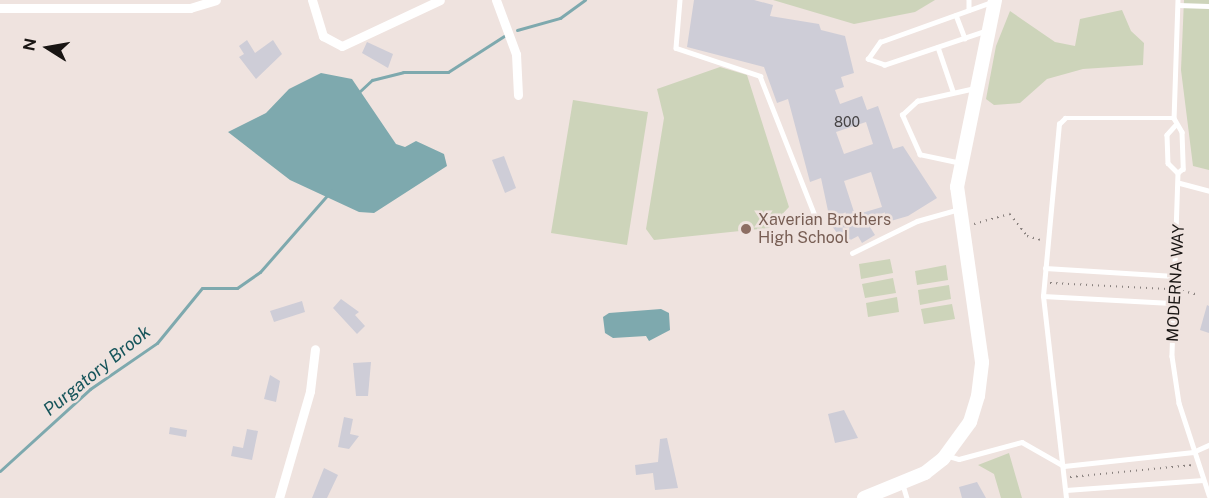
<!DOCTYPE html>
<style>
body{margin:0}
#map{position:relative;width:1209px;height:498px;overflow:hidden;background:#efe3df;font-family:"Public Sans",sans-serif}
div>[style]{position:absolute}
.green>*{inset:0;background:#cdd4ba}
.water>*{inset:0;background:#7ea9ae}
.stream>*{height:3px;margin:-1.5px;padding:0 1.5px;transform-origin:1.5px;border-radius:1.5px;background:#7ea9ae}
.building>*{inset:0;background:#cecdd7}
.path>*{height:1.5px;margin-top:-0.75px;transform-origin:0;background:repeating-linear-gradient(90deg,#8a827f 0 1.5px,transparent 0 6px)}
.lane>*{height:4.5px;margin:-2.25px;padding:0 2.25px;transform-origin:2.25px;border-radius:2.25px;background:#fff}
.street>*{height:9px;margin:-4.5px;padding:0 4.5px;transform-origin:4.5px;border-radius:4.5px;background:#fff}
.secondary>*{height:14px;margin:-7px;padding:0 7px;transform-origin:7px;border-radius:7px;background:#fff}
.dots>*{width:16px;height:16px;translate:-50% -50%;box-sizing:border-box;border:3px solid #efe3df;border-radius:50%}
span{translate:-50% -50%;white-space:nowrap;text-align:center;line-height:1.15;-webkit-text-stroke:5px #efe3df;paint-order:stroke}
.number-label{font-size:14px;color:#464344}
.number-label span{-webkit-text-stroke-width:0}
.education-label{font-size:16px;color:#785e54}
.left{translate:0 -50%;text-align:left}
.street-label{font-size:16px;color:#191513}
.water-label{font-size:18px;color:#15545a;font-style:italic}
.north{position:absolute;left:18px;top:18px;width:60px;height:60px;-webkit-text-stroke:4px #efe3df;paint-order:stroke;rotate:281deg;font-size:16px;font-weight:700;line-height:24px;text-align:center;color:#191513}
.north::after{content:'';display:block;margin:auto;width:21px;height:27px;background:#191513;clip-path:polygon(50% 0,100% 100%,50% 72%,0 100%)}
</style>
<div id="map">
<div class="green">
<i style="clip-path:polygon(773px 0,935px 0,915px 12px,854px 24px)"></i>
<i style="clip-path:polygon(1184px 0,1209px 0,1209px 170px,1193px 166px,1181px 70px)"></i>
<i style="clip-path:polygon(1122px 10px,1131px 31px,1144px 43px,1143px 65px,1083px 69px,1047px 79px,1020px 103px,994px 105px,986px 99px,996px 46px,1010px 11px,1055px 42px,1075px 46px,1080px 19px)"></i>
<i style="clip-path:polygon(720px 67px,747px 75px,789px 207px,769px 228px,654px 240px,646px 229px,664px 118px,657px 89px)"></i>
<i style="clip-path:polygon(573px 100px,648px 112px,627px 245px,551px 233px)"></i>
<i style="clip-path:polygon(890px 259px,893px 273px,861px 279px,859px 264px)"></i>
<i style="clip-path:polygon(946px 265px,948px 280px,917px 285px,915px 271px)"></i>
<i style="clip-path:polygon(893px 278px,896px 293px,865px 298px,862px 284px)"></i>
<i style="clip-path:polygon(949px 285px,951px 299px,920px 305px,918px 290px)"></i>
<i style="clip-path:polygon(897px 297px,899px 312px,868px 317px,866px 303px)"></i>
<i style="clip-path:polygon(952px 304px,955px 319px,924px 324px,921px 309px)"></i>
<i style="clip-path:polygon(1009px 453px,1022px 498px,1001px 498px,994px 474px,978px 465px)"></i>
</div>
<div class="water">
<i style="clip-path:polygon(321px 73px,352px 79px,396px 144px,405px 147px,416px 141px,444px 154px,447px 166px,374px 213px,359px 212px,290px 180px,228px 132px,266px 113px,289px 89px)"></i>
<i style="clip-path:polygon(661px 309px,669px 313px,670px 330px,649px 341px,646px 336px,613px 338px,605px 333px,603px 317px,609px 313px)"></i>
</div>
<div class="stream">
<i style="left:517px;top:30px;width:45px;rotate:-15.6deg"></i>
<i style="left:560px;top:18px;width:31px;rotate:-36deg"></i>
<i style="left:359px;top:92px;width:18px;rotate:-43deg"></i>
<i style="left:372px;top:80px;width:32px;rotate:-14deg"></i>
<i style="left:403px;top:72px;width:45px"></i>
<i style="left:448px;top:72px;width:67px;rotate:-32.7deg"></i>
<i style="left:0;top:471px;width:122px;rotate:-42.3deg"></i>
<i style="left:90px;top:389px;width:81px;rotate:-34.5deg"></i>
<i style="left:157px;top:343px;width:71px;rotate:-50.7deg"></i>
<i style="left:202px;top:288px;width:35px"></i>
<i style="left:237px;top:288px;width:28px;rotate:-35deg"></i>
<i style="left:260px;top:272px;width:108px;rotate:-48.8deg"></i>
</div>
<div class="building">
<i style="clip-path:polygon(evenodd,694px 0,754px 0,773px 5px,770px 16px,819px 24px,821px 30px,845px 36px,854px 73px,841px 77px,844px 87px,835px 90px,840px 104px,862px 96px,867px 110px,878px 106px,893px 149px,903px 146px,937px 198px,908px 216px,870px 227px,875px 235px,862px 243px,858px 236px,845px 243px,831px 225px,821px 178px,810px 182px,788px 99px,777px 103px,764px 67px,687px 47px,694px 0,866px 122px,873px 144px,844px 154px,836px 132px,866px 122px,694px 0,871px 172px,882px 207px,855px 215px,844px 181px,871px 172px)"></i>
<i style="clip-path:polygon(247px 40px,255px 53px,273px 40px,282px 54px,256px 79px,239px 57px,244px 54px,239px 46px)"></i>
<i style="clip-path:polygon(367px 42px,393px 54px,388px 68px,362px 53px)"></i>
<i style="clip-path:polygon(504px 156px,516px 188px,505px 193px,492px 160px)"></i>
<i style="clip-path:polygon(341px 299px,359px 312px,355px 315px,365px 326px,357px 334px,333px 308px)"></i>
<i style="clip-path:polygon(302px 301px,305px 312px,274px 322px,270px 311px)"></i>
<i style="clip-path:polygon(1207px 305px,1209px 306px,1209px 333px,1200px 330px)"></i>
<i style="clip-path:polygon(371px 362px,368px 396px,356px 396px,353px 363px)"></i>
<i style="clip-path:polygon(270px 375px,280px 381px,276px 402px,264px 399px)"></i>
<i style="clip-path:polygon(844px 410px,858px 438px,835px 443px,828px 414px)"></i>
<i style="clip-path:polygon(344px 417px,353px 419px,350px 434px,359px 436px,349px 449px,338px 447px)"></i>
<i style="clip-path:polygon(170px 427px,187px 430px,186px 437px,169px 434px)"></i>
<i style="clip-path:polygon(247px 429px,258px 431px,252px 460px,231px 456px,233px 446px,243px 448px)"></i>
<i style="clip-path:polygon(667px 438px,678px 488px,655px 490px,653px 473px,636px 475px,635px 465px,658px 462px,660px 439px)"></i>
<i style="clip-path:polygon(324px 468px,338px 475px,327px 498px,312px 498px)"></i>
<i style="clip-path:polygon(977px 482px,986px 498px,962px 498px,959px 487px)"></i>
</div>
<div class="path">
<i style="left:974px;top:224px;width:37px;rotate:-16deg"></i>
<i style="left:1010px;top:214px;width:28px;rotate:52deg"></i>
<i style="left:1027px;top:236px;width:15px;rotate:16deg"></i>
<i style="left:1050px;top:283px;width:118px;rotate:2.9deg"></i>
<i style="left:1182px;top:291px;width:17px;rotate:13deg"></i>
<i style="left:1070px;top:477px;width:124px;rotate:-5.6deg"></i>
</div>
<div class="lane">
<i style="left:680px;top:0;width:48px;rotate:94.8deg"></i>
<i style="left:676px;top:48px;width:89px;rotate:18.4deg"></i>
<i style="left:760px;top:76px;width:156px;rotate:68.5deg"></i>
<i style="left:969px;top:0;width:10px;rotate:90deg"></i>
<i style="left:1178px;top:0;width:118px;rotate:91.9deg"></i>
<i style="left:1174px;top:118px;width:16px;rotate:60deg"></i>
<i style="left:1182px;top:132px;width:37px;rotate:88deg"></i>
<i style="left:1183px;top:169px;width:6px;rotate:141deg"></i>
<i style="left:1178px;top:173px;width:183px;rotate:91.9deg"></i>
<i style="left:1172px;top:356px;width:48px;rotate:81.5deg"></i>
<i style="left:1179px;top:403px;width:97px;rotate:71.9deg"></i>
<i style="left:1178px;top:5px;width:31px;rotate:2deg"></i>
<i style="left:956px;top:15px;width:25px;rotate:69deg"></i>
<i style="left:986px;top:31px;width:107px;rotate:161.4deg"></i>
<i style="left:885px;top:65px;width:18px;rotate:-161deg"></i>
<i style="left:868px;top:59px;width:21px;rotate:-55deg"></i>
<i style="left:880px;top:42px;width:119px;rotate:-19.7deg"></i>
<i style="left:938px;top:47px;width:46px;rotate:71.2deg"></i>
<i style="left:1175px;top:126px;width:12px;rotate:132deg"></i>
<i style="left:1167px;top:135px;width:28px;rotate:88deg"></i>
<i style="left:1168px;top:163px;width:14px;rotate:45deg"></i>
<i style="left:959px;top:163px;width:40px;rotate:-168deg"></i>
<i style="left:920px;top:155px;width:44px;rotate:-114.2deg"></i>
<i style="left:902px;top:115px;width:21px;rotate:-43deg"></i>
<i style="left:917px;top:101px;width:59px;rotate:-12.6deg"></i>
<i style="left:1180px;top:183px;width:30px;rotate:15deg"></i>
<i style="left:852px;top:253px;width:72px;rotate:-26.2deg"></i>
<i style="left:917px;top:221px;width:44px;rotate:-15.9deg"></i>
<i style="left:1045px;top:268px;width:129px;rotate:3.5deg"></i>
<i style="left:1043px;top:296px;width:128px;rotate:3.1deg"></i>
<i style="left:949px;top:456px;width:10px;rotate:17deg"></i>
<i style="left:959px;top:459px;width:65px;rotate:-15.1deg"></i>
<i style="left:1022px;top:442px;width:48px;rotate:29.7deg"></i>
<i style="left:1064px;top:466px;width:130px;rotate:-6.2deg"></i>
<i style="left:1193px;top:452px;width:17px;rotate:-24deg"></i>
<i style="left:903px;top:485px;width:14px;rotate:73deg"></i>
<i style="left:1066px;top:490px;width:137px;rotate:-4.2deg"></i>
<i style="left:1066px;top:498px;width:203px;rotate:-96.5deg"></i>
<i style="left:1043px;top:296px;width:173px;rotate:-84.7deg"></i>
<i style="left:1059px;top:124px;width:8px;rotate:-45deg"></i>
<i style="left:1065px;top:118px;width:109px"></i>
</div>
<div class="street">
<i style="left:312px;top:0;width:38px;rotate:73deg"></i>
<i style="left:323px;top:36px;width:21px;rotate:28deg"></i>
<i style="left:342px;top:46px;width:108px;rotate:-25.1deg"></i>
<i style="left:496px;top:0;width:58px;rotate:69.7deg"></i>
<i style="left:516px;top:54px;width:41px;rotate:87.2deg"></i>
<i style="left:0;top:8px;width:190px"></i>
<i style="left:190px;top:8px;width:27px;rotate:-17deg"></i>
<i style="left:279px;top:498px;width:111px;rotate:-73.8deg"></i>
<i style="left:310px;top:391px;width:42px;rotate:-83.2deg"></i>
</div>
<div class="secondary">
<i style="left:864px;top:498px;width:66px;rotate:-22.3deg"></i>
<i style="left:925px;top:473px;width:23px;rotate:-38deg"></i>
<i style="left:943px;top:459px;width:46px;rotate:-53.9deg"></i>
<i style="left:970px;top:422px;width:27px;rotate:-73deg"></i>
<i style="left:978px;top:396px;width:34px;rotate:-83deg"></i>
<i style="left:982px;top:362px;width:177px;rotate:-98.1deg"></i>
<i style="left:957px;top:187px;width:191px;rotate:-78.5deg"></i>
</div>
<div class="dots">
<i style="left:746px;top:229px;background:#8d6e63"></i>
</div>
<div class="number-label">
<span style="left:847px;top:122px">800</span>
</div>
<div class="education-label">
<span class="left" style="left:758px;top:229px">Xaverian Brothers<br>High School</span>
</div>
<div class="street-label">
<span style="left:1176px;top:283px;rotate:-87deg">MODERNA WAY</span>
</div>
<div class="water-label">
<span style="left:97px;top:371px;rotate:-39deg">Purgatory Brook</span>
</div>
<div class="north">N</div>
</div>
